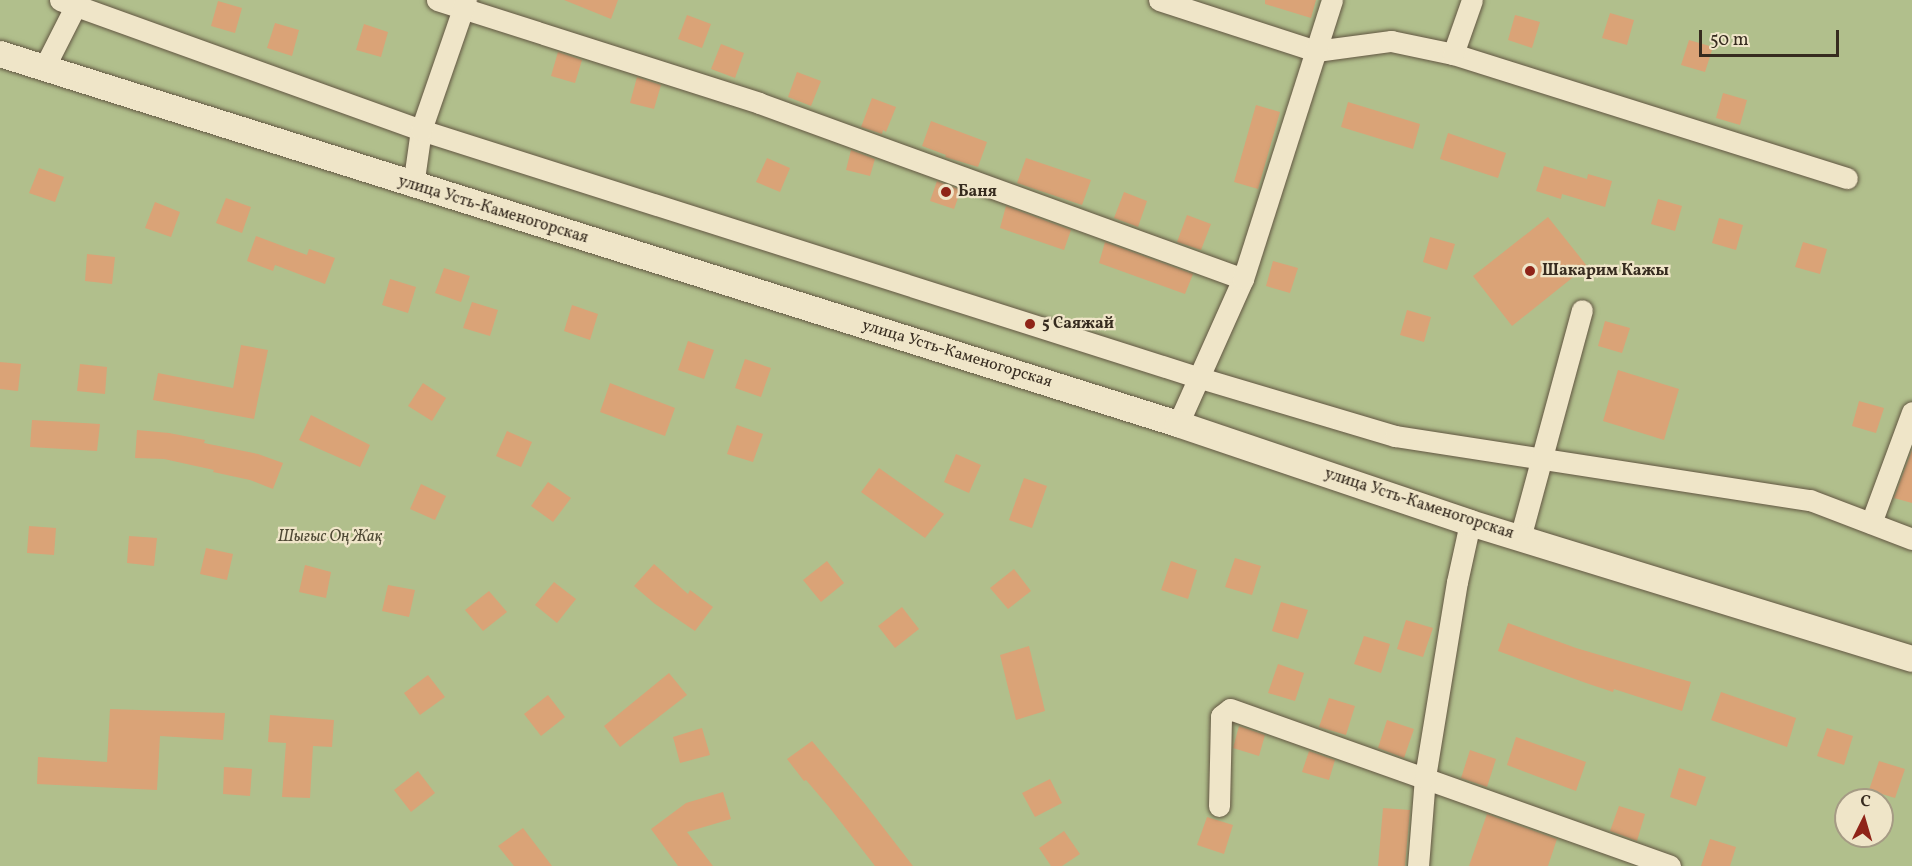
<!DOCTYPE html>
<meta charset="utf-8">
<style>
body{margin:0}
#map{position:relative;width:1912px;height:866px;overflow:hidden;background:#e6d7ab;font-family:Vollkorn,serif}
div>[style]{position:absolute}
.green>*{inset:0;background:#b1bf8c}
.building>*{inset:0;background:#daa377}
.roads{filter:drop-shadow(0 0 2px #625642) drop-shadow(0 0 2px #625642)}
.minor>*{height:21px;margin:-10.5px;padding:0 10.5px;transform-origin:10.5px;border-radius:10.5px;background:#efe5c8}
.tertiary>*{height:26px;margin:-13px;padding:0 13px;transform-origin:13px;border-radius:13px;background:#efe5c8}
.dots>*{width:16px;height:16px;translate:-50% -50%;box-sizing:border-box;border:3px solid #efe5c8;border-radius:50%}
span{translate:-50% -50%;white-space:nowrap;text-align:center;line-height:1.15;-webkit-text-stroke:4.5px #efe5c8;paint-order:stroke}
.poi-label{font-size:16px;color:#362b1f;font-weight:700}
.left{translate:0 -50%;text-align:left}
.street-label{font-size:16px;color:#362b1f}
.park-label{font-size:16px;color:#4f4935;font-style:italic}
.north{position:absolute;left:1834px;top:788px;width:60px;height:60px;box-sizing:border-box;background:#efe5c8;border:2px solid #a59b84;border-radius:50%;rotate:5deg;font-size:16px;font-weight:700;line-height:24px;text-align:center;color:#362b1f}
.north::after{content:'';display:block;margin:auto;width:21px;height:27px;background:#8f2418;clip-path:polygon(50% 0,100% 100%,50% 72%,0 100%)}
.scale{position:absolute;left:1699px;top:30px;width:140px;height:27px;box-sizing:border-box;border:3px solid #362b1f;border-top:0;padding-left:8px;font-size:18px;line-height:21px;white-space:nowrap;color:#362b1f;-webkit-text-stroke:4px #efe5c8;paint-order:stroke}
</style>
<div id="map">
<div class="green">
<i style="clip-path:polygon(evenodd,0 0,1912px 0,1912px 866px,0 866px,0 0,1846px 800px,1882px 800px,1882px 836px,1846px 836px,1846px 800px)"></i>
</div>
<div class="building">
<i style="clip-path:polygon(564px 0,618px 0,611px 19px)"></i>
<i style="clip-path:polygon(1265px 0,1316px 0,1311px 18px,1265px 4px)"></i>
<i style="clip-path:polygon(218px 1px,242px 8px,235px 33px,211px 26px)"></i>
<i style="clip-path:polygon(1610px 13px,1634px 20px,1627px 45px,1602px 38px)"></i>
<i style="clip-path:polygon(687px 15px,711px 24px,702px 48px,678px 39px)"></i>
<i style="clip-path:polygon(1515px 15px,1540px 22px,1532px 48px,1508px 40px)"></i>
<i style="clip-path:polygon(275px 23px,299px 30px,292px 56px,267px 48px)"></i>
<i style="clip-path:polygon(364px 24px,388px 32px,381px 57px,356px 50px)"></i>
<i style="clip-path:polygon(1689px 40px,1713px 47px,1705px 72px,1681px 65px)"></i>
<i style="clip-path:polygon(721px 44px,744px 53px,735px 78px,711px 69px)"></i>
<i style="clip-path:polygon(558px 52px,582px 60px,575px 83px,551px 76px)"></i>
<i style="clip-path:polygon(797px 72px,821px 81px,811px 106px,788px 97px)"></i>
<i style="clip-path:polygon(637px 77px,661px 85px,654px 109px,630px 103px)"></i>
<i style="clip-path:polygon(1723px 93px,1747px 100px,1740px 125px,1716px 118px)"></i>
<i style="clip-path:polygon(872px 98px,896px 107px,886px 132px,883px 130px,882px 134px,861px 127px)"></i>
<i style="clip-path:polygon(1348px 102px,1420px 124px,1413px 149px,1341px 127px)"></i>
<i style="clip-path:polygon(1256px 105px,1280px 112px,1258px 189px,1234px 182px)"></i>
<i style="clip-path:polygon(931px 121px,987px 142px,978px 167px,945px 157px,946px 155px,922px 146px)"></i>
<i style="clip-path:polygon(1448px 133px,1506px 153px,1498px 178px,1440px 159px)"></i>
<i style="clip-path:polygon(851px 150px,875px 159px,870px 176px,846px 170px)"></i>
<i style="clip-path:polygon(767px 158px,790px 168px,780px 192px,756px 182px)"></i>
<i style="clip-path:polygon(1026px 158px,1091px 180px,1082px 205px,1017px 183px)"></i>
<i style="clip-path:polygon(1544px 166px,1587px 179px,1588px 174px,1612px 181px,1605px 207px,1562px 194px,1561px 199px,1536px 191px)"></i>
<i style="clip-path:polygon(39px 168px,64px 177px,55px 202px,29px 193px)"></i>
<i style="clip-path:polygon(937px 181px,961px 190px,954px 209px,930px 201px)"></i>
<i style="clip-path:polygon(1124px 192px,1147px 201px,1138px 227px,1114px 218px)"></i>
<i style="clip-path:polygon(226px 198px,251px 207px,242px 233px,216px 223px)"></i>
<i style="clip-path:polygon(1658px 199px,1682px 206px,1675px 231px,1651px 224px)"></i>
<i style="clip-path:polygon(155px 202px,180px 212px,171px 237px,145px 228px)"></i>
<i style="clip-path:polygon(1006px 206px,1071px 230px,1064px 250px,1000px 228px)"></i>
<i style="clip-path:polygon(1187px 215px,1211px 224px,1201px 250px,1177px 242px)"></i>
<i style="clip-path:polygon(1548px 217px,1587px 266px,1512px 326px,1473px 276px)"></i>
<i style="clip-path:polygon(1719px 218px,1743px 225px,1736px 250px,1712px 243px)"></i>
<i style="clip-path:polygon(256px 236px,307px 255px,309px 249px,335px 258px,325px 284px,275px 265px,273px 271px,247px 261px)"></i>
<i style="clip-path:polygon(1430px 237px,1455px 244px,1447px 270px,1423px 262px)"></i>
<i style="clip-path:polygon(1105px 242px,1193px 274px,1185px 294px,1099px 263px)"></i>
<i style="clip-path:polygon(1803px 242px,1827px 249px,1820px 274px,1795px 267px)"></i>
<i style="clip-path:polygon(87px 254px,115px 257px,112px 284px,85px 281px)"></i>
<i style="clip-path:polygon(1273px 261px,1298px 268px,1290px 293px,1266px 286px)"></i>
<i style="clip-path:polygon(444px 268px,470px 276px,461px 302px,435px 293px)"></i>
<i style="clip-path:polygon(390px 279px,416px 287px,408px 313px,382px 305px)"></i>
<i style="clip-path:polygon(472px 302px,498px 310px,490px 336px,463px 328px)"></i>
<i style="clip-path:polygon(572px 305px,598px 314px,590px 340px,564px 331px)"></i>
<i style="clip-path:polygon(1407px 310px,1431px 317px,1424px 342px,1400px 335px)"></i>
<i style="clip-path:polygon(1605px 321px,1630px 328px,1622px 353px,1598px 346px)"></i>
<i style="clip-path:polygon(688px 341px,714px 350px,704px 379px,678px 370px)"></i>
<i style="clip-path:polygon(241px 345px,268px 350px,254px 419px,153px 400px,158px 373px,233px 388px)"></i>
<i style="clip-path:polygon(745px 359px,771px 368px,761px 397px,735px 388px)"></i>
<i style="clip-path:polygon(0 362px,21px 364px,18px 391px,0 389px)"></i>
<i style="clip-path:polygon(80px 364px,107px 367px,105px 394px,77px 391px)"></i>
<i style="clip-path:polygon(1618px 370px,1679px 389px,1664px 440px,1603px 421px)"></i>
<i style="clip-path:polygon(423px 383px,446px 398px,432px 421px,408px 406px)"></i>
<i style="clip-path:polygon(610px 383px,675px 408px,665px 436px,600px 412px)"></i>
<i style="clip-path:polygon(1859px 401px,1884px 408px,1876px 433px,1852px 426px)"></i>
<i style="clip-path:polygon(311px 415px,370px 445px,360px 467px,299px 440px)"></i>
<i style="clip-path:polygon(32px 420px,100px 424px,97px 451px,30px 447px)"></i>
<i style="clip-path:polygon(737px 425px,763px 434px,753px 462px,727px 454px)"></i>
<i style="clip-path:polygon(137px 430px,169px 433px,205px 440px,204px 443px,258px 454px,283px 463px,273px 489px,250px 480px,213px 472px,214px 470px,164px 459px,135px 458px)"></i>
<i style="clip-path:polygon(507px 431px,532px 442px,521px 467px,496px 456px)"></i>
<i style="clip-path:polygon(1912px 450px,1912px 503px,1894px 498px)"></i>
<i style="clip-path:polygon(956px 454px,981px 465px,969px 493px,944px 482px)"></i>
<i style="clip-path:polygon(879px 468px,944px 514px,925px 538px,861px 492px)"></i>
<i style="clip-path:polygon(1024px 478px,1047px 486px,1032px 528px,1009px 520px)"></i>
<i style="clip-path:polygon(548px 482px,571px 498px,553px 522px,531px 506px)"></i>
<i style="clip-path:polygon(421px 484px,446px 496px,435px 520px,410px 509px)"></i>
<i style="clip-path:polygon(29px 526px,56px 528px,54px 555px,27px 553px)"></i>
<i style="clip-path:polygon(129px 536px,157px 538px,154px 566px,127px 563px)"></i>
<i style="clip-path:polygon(206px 548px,233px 554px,227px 580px,200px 574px)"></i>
<i style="clip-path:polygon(1235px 558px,1261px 566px,1252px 595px,1225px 587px)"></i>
<i style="clip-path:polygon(827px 561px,844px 583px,821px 602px,803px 580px)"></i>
<i style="clip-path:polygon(1171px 561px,1197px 570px,1188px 599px,1161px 590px)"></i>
<i style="clip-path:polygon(654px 564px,688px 594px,690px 590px,713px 607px,695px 631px,655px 604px,634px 586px)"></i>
<i style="clip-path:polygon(305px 565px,331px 572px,326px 598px,299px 592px)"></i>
<i style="clip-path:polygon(1014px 569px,1031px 591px,1008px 609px,990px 588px)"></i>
<i style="clip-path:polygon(554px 582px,576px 599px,557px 623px,535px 605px)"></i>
<i style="clip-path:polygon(388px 585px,415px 590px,409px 617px,382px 611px)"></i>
<i style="clip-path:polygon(489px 591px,507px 612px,483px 631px,465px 610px)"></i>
<i style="clip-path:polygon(1281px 602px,1308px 610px,1298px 639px,1272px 631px)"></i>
<i style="clip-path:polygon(902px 607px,919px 629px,895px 648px,878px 626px)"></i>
<i style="clip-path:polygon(1406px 620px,1433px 628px,1423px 657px,1397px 649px)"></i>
<i style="clip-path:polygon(1508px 623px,1576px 648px,1691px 682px,1682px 711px,1614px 689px,1613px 692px,1586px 683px,1498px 651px)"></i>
<i style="clip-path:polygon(1364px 636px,1390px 644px,1381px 673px,1354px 664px)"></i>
<i style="clip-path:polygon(1029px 646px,1045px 711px,1016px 720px,1000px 655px)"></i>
<i style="clip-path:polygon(1278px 664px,1304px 673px,1295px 701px,1268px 693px)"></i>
<i style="clip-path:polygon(669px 673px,687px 695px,620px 747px,604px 726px)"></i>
<i style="clip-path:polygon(428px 675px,445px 697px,420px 715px,404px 693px)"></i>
<i style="clip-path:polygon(1721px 692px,1796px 718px,1787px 747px,1711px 720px)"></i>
<i style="clip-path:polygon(548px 695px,565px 717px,541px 736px,524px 714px)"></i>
<i style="clip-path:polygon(1329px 698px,1355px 706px,1346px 735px,1319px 727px)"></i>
<i style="clip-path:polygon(110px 709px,225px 713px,223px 740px,160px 736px,157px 790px,37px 784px,38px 757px,107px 762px)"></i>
<i style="clip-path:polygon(270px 715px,334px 720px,332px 747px,313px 746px,310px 798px,282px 797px,286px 743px,268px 742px)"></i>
<i style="clip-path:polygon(1387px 720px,1414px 729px,1404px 758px,1378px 748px)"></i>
<i style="clip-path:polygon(1239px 726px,1265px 735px,1259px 756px,1233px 748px)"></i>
<i style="clip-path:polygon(702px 728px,710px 755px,680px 763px,673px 737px)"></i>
<i style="clip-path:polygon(1827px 728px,1853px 736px,1844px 765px,1817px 756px)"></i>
<i style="clip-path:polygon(1516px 737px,1586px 762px,1576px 791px,1507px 765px)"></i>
<i style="clip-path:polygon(812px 741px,865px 804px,913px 866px,875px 866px,829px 807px,806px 780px,804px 781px,787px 759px)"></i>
<i style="clip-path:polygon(1470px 750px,1496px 759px,1487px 787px,1461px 778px)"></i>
<i style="clip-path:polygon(1309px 751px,1335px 760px,1329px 780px,1302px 772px)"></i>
<i style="clip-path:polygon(1879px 761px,1905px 769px,1895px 798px,1869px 790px)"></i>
<i style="clip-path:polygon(224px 767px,252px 769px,250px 796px,223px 794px)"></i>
<i style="clip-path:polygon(1679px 768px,1706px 777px,1696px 806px,1670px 797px)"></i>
<i style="clip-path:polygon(418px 771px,435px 793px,411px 812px,394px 790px)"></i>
<i style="clip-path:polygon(1050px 779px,1062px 803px,1035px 817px,1022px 793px)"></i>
<i style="clip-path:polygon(723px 792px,731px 819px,687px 832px,713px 866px,678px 866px,651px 829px,686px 803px)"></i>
<i style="clip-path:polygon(1619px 806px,1645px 814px,1637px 841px,1610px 831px)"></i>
<i style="clip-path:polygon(1383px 808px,1410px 810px,1405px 866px,1378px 866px)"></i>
<i style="clip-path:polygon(1487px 814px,1557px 839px,1548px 866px,1469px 866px)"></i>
<i style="clip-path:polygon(1207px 817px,1233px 825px,1224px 854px,1197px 845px)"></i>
<i style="clip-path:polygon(523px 828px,552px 866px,514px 866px,498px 846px)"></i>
<i style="clip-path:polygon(1064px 831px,1080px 854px,1062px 866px,1051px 866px,1039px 848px)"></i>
<i style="clip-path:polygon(1710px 839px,1736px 847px,1730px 866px,1701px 866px)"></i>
</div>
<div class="roads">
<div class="minor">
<i style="left:60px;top:0;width:384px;rotate:19.8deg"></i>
<i style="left:421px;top:130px;width:814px;rotate:17.66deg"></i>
<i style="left:1197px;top:377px;width:207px;rotate:16.6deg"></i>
<i style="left:1395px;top:436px;width:420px;rotate:8.8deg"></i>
<i style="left:1810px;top:500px;width:109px;rotate:20.9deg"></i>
<i style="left:437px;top:0;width:338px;rotate:17.7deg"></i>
<i style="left:759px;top:103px;width:515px;rotate:19.98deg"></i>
<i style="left:1159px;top:0;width:165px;rotate:18deg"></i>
<i style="left:1316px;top:51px;width:76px;rotate:-7.6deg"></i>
<i style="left:1391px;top:41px;width:63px;rotate:11.8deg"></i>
<i style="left:1453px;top:54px;width:413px;rotate:17.5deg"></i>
<i style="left:1453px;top:54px;width:57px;rotate:-70.6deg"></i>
<i style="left:44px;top:68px;width:71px;rotate:-63.1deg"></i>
<i style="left:413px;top:186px;width:57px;rotate:-81.9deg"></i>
<i style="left:421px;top:130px;width:138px;rotate:-70.9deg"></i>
<i style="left:1178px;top:424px;width:159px;rotate:-65.9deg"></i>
<i style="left:1243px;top:279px;width:293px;rotate:-72.3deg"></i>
<i style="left:1871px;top:523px;width:118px;rotate:-69.7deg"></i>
<i style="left:1520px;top:538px;width:236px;rotate:-74.8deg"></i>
<i style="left:1219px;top:806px;width:90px;rotate:-88.7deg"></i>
<i style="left:1221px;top:716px;width:11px;rotate:-38deg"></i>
<i style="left:1230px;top:709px;width:467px;rotate:19.6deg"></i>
<i style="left:1418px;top:866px;width:89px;rotate:-85.5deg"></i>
<i style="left:1425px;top:777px;width:198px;rotate:-80.7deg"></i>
<i style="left:1457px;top:582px;width:60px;rotate:-77.6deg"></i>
</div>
<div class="tertiary">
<i style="left:0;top:54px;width:1235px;rotate:17.44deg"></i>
<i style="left:1178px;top:424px;width:308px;rotate:18.7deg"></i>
<i style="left:1470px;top:523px;width:462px;rotate:17.1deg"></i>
</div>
</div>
<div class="dots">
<i style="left:946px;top:192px;background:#8f2418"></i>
<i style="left:1530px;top:271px;background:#8f2418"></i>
<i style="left:1030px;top:324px;background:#8f2418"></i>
</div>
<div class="poi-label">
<span class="left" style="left:958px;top:192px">Баня</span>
<span class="left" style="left:1542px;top:271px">Шакарим Кажы</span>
<span class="left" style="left:1042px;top:324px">5 Саяжай</span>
</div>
<div class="street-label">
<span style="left:493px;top:210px;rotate:17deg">улица Усть-Каменогорская</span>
<span style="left:957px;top:354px;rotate:17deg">улица Усть-Каменогорская</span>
<span style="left:1419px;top:504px;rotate:18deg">улица Усть-Каменогорская</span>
</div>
<div class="park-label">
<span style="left:330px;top:537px">Шығыс Оң Жақ</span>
</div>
<div class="north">С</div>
<div class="scale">50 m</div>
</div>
